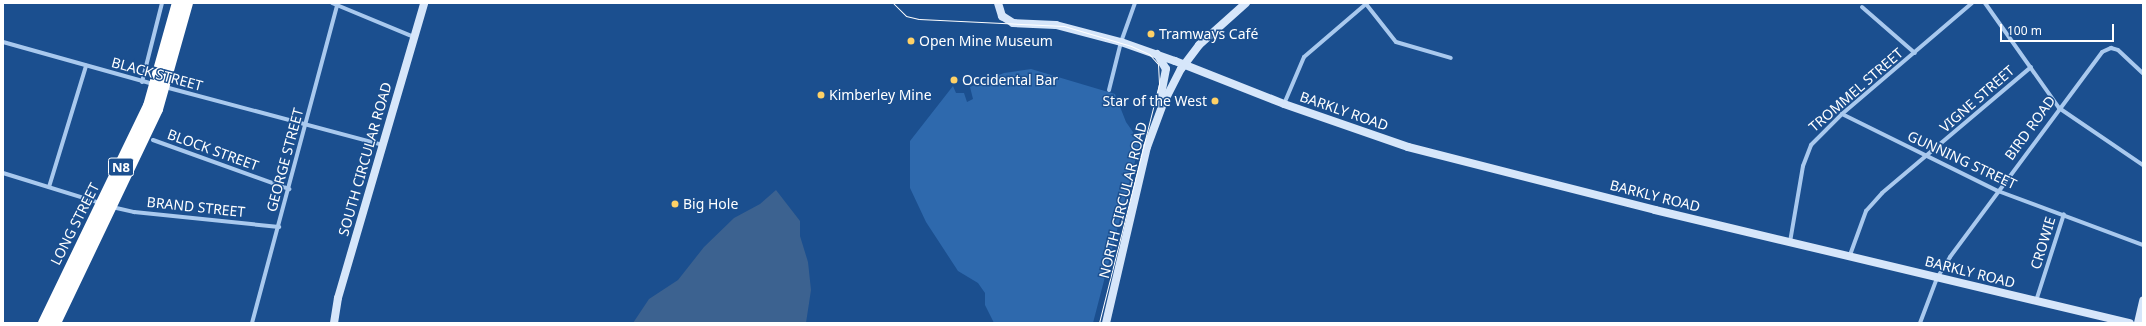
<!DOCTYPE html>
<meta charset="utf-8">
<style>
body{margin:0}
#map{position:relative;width:2146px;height:326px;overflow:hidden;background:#1b4f8f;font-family:"Noto Sans",sans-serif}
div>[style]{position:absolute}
.green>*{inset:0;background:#2e69ad}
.water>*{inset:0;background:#3c6290}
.street>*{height:4px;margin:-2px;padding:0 2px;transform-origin:2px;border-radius:2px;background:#a9c9ee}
.secondary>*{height:8px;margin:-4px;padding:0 4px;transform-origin:4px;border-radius:4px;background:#d6e6fa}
.highway>*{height:12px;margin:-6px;padding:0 6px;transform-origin:6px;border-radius:6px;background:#fff}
.tram>*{height:1px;margin:-0.5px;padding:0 0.5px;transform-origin:0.5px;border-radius:0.5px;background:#fff}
.dots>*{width:11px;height:11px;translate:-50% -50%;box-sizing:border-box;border:2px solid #1b4f8f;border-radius:50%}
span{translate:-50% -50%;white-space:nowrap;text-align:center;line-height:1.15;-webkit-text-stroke:3px #1b4f8f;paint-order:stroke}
.shield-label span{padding:1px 3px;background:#1b4f8f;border:1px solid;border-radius:3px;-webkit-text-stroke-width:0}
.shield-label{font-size:13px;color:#fff;font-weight:700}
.poi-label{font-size:14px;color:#fff}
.left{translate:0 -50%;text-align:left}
.right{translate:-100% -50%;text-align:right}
.street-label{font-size:14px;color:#fff}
.frame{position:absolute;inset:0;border:4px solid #fff;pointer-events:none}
.scale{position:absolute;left:2000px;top:24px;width:114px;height:18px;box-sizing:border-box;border:2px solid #fff;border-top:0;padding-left:5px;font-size:12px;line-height:14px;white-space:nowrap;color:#fff;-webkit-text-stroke:3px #1b4f8f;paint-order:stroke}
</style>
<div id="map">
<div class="green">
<i style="clip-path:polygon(1031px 69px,1115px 94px,1126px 122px,1140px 142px,1093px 323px,994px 323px,985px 305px,985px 293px,978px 283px,958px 271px,926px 222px,910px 188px,910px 141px,953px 86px,956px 93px,964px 93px,967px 102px,973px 99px,970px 87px,1004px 73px)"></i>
</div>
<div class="water">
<i style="clip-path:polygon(776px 190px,800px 221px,800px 236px,808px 262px,811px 290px,806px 323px,633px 323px,649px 299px,678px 280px,704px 247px,734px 218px,760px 204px)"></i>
</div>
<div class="street">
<i style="left:332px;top:3px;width:89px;rotate:22.5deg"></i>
<i style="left:1985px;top:3px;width:128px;rotate:54.8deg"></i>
<i style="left:2059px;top:108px;width:102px;rotate:34.2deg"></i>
<i style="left:1366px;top:4px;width:48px;rotate:51.7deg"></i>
<i style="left:1396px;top:42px;width:57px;rotate:16.2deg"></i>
<i style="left:1862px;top:7px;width:70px;rotate:41deg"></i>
<i style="left:3px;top:42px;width:156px;rotate:15.6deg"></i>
<i style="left:142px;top:82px;width:81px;rotate:-75.8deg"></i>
<i style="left:165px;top:87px;width:226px;rotate:14.9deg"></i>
<i style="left:1109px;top:90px;width:49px;rotate:-76deg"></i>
<i style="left:1121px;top:42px;width:41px;rotate:-70.3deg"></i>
<i style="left:1284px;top:104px;width:51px;rotate:-66.9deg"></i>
<i style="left:1304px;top:57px;width:83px;rotate:-40.6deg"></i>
<i style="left:1842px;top:114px;width:174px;rotate:26.3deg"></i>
<i style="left:1998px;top:191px;width:155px;rotate:20.4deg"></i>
<i style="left:153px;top:140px;width:145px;rotate:19.8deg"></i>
<i style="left:3px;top:173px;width:102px;rotate:17.2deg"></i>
<i style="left:49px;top:187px;width:127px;rotate:-73deg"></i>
<i style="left:112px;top:207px;width:23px;rotate:13deg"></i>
<i style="left:134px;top:212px;width:146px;rotate:5.9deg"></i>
<i style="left:1790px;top:242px;width:77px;rotate:-80.3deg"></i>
<i style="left:1803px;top:166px;width:22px;rotate:-69deg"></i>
<i style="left:1811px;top:145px;width:44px;rotate:-45deg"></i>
<i style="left:1842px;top:114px;width:171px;rotate:-40.5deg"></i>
<i style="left:1850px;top:255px;width:47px;rotate:-70deg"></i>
<i style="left:1866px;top:211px;width:24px;rotate:-48deg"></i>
<i style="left:1882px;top:193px;width:195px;rotate:-40.2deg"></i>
<i style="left:2036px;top:301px;width:91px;rotate:-72.2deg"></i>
<i style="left:252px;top:323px;width:331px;rotate:-75deg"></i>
<i style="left:1920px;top:323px;width:48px;rotate:-69.3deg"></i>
<i style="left:1937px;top:278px;width:25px;rotate:-58deg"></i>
<i style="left:1950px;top:257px;width:255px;rotate:-53.4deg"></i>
<i style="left:2102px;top:52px;width:10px;rotate:-24deg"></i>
<i style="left:2111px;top:48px;width:7px;rotate:16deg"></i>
<i style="left:2118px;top:50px;width:34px;rotate:43deg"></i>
</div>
<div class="secondary">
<i style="left:998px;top:3px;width:14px;rotate:73deg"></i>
<i style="left:1002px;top:16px;width:13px;rotate:32deg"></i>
<i style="left:1013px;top:23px;width:43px;rotate:2.7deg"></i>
<i style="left:1056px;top:25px;width:67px;rotate:14.7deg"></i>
<i style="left:1121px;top:42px;width:57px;rotate:19.4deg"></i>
<i style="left:1175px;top:61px;width:117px;rotate:21.5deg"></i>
<i style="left:1284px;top:104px;width:131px;rotate:19.1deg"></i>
<i style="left:1408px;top:147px;width:255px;rotate:14.3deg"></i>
<i style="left:1655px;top:210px;width:488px;rotate:13.4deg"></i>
<i style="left:1157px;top:54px;width:17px;rotate:59deg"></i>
<i style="left:1166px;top:69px;width:33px;rotate:101deg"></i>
<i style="left:334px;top:323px;width:25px;rotate:-81deg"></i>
<i style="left:338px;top:298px;width:307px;rotate:-73.7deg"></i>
<i style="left:1106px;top:323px;width:181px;rotate:-76.9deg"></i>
<i style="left:1147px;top:147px;width:46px;rotate:-69.6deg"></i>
<i style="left:1163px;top:104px;width:39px;rotate:-63deg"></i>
<i style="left:1181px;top:69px;width:30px;rotate:-53deg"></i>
<i style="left:1199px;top:45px;width:63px;rotate:-41.8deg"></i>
<i style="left:2138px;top:323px;width:23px;rotate:-77deg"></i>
</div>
<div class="highway">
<i style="left:44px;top:323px;width:241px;rotate:-64.2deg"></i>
<i style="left:149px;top:106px;width:107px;rotate:-74.3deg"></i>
<i style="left:55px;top:323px;width:237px;rotate:-64.5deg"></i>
<i style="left:157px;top:109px;width:110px;rotate:-74.2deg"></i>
</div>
<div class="tram">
<i style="left:893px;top:3px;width:18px;rotate:45deg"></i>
<i style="left:906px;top:16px;width:13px;rotate:13deg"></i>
<i style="left:919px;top:19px;width:145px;rotate:2.8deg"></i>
<i style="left:1064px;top:26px;width:70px;rotate:16.6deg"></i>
<i style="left:1131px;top:46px;width:20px;rotate:24deg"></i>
<i style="left:1149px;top:54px;width:13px;rotate:48deg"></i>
<i style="left:1158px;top:64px;width:20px;rotate:87deg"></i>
<i style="left:1159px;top:84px;width:246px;rotate:104.1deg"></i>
</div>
<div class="dots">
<i style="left:1151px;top:34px;background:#ffd166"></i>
<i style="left:911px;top:41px;background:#ffd166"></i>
<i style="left:954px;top:80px;background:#ffd166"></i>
<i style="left:821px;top:95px;background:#ffd166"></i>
<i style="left:1215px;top:101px;background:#ffd166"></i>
<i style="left:675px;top:204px;background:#ffd166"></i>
</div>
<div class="shield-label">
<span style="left:121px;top:167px">N8</span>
</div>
<div class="poi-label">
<span class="left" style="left:1159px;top:34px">Tramways Café</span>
<span class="left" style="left:919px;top:41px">Open Mine Museum</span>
<span class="left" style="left:962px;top:80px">Occidental Bar</span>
<span class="left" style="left:829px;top:95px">Kimberley Mine</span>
<span class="right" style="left:1207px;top:101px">Star of the West</span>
<span class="left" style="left:683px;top:204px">Big Hole</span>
</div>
<div class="street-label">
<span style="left:157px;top:74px;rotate:15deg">BLACK STREET</span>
<span style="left:1856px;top:90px;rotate:-41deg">TROMMEL STREET</span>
<span style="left:1977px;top:99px;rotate:-41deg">VIGNE STREET</span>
<span style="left:1344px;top:111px;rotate:19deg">BARKLY ROAD</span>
<span style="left:2030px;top:128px;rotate:-54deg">BIRD ROAD</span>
<span style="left:213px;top:150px;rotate:20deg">BLOCK STREET</span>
<span style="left:365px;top:159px;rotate:-74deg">SOUTH CIRCULAR ROAD</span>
<span style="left:285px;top:160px;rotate:-75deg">GEORGE STREET</span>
<span style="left:1962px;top:160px;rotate:25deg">GUNNING STREET</span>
<span style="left:1655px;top:196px;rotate:14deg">BARKLY ROAD</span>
<span style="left:1123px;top:200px;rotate:-76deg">NORTH CIRCULAR ROAD</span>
<span style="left:196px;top:207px;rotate:6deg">BRAND STREET</span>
<span style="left:75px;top:224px;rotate:-63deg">LONG STREET</span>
<span style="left:2043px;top:243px;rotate:-73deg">CROWIE</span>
<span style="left:1970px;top:272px;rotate:14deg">BARKLY ROAD</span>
</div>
<div class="frame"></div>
<div class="scale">100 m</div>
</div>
